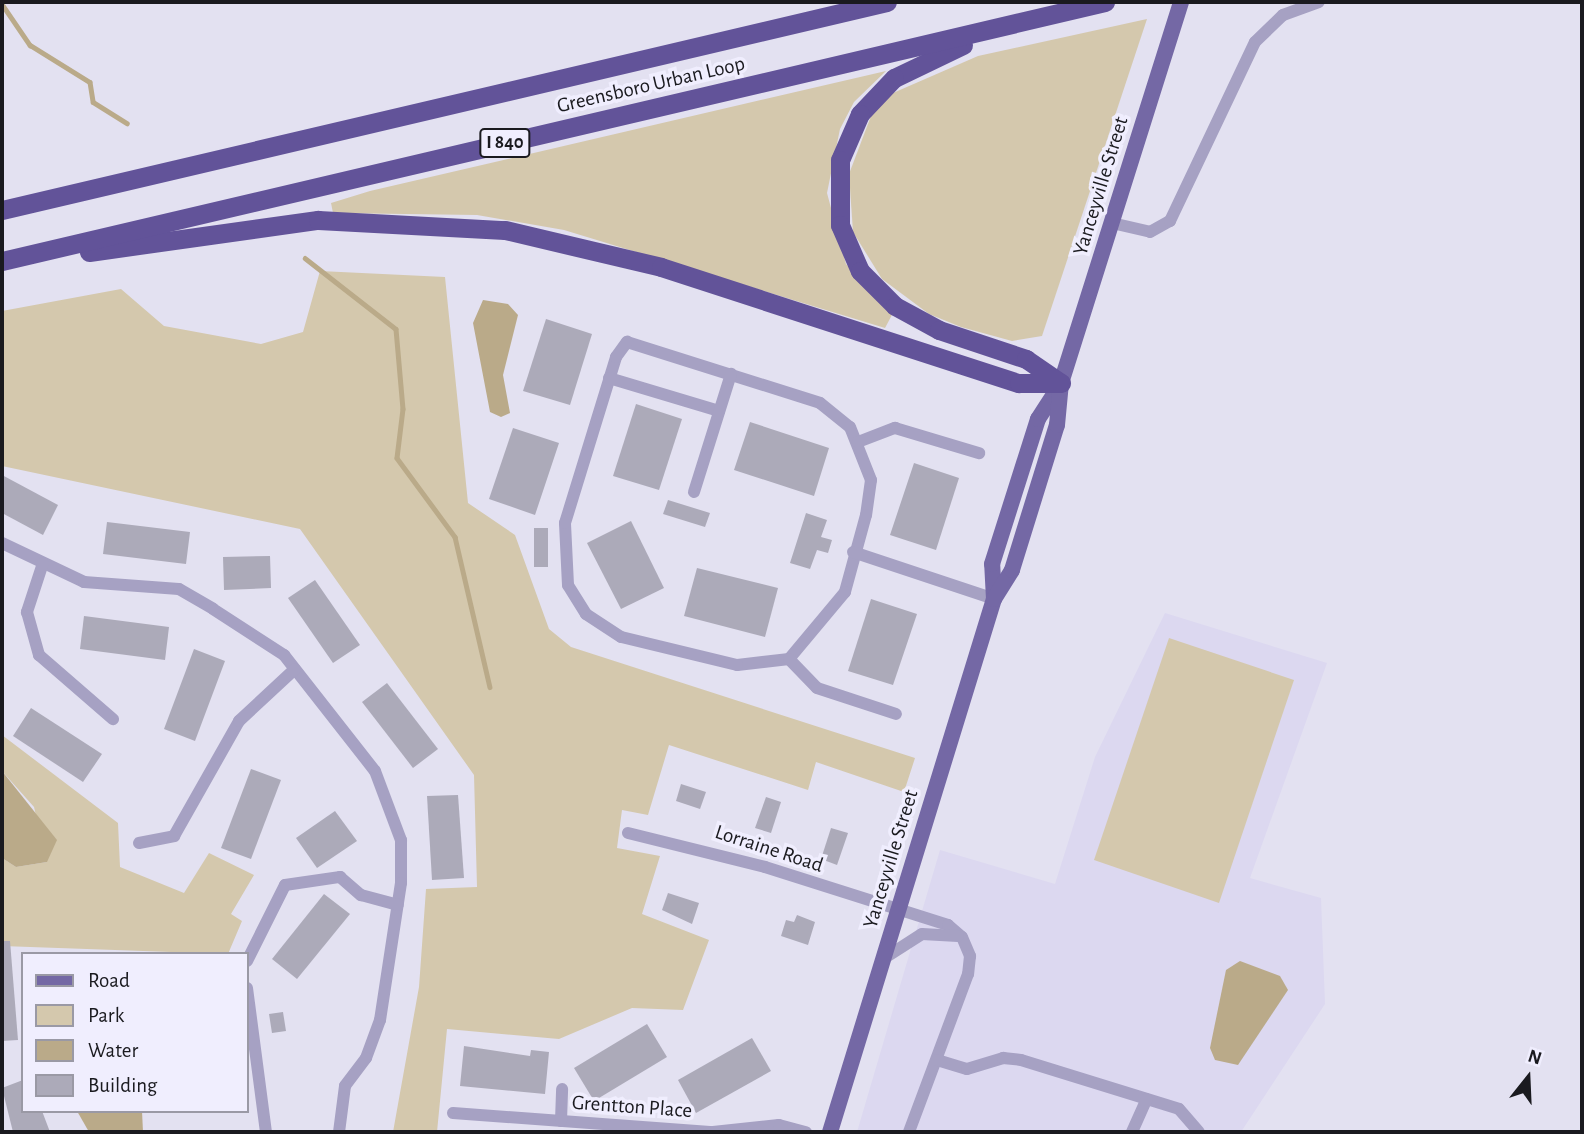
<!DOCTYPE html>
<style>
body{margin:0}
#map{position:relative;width:1584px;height:1134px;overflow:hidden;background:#e3e1f1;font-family:"Alegreya Sans",sans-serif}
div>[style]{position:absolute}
.built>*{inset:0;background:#dcd8f0}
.green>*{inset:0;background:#d4c8ad}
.water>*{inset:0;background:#baaa89}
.stream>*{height:4.5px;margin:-2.25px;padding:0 2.25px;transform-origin:2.25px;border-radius:2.25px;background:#baaa89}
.building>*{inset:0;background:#acaab9}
.minor>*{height:12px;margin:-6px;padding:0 6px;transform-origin:6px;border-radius:6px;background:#a6a1c3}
.major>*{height:16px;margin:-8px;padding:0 8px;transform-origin:8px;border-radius:8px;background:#7468a5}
.highway>*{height:19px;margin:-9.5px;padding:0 9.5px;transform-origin:9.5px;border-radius:9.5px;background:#625399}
span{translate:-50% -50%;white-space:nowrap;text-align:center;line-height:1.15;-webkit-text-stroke:7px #f0eefe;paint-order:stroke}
.shield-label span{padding:2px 5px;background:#f0eefe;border:2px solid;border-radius:5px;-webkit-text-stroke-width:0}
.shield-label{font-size:19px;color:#1a1a1f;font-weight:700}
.street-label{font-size:21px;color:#1a1a1f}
.frame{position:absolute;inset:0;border:4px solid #1a1a1f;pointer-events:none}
.legend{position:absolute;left:21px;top:952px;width:228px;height:161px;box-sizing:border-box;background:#f0eefe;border:2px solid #9a99a5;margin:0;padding:9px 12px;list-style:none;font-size:21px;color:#1a1a1f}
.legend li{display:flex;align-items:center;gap:14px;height:35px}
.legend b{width:35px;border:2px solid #9a99a5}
.north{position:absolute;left:1493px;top:1043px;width:70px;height:70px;-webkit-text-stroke:5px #f0eefe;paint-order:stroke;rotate:18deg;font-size:19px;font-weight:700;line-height:28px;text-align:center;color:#1a1a1f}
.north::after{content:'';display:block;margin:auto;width:24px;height:32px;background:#1a1a1f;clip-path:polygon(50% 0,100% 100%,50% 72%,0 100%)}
</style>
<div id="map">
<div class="built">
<i style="clip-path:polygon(1165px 613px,1327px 663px,1250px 878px,1321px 898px,1325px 1004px,1241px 1132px,857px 1132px,940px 850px,1055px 884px,1095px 757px)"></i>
</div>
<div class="green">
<i style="clip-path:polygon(1147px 19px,1042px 336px,1012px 341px,961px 327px,929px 314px,882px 279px,853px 232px,849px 174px,871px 116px,893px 93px,978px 56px)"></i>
<i style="clip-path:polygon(886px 71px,854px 102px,840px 129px,827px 193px,846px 264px,893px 313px,885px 328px,564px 230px,477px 215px,333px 213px,331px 203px,370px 191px)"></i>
<i style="clip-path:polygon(320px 271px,445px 277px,468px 503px,515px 535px,549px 629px,571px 647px,915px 758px,904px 792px,816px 762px,808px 790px,669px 745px,648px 815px,622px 810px,617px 848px,660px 856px,642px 914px,709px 940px,683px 1010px,632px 1008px,559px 1039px,447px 1029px,437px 1132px,393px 1132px,419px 987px,426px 889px,477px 887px,474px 775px,300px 529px,2px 466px,2px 311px,121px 289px,164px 326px,261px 344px,303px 332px)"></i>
<i style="clip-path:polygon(1169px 638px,1294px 680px,1219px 903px,1094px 860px)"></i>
<i style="clip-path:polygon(2px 735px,118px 823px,120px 867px,184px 893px,209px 853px,254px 875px,231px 914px,242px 921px,228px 954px,2px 946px,2px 858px,16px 867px,47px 862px,34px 807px,2px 771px)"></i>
</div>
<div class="water">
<i style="clip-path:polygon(483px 300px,508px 304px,518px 315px,503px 375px,510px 413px,501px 417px,490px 412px,473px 323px)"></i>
<i style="clip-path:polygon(2px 771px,57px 840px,47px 862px,16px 867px,2px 858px)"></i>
<i style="clip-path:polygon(1240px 961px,1280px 976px,1288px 990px,1238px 1065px,1215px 1060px,1210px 1048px,1226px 970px)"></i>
<i style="clip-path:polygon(77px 1111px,142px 1111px,143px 1132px,89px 1132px)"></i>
</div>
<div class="stream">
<i style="left:2px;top:4px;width:50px;rotate:55.7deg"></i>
<i style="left:30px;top:45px;width:70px;rotate:31.7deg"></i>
<i style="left:90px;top:82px;width:20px;rotate:81deg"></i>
<i style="left:93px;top:102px;width:40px;rotate:32deg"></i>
<i style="left:305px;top:258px;width:115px;rotate:38deg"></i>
<i style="left:396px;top:329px;width:80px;rotate:85deg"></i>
<i style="left:403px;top:409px;width:49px;rotate:97deg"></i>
<i style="left:397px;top:458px;width:98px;rotate:53.7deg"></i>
<i style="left:455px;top:537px;width:154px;rotate:76.9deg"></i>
</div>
<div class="building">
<i style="clip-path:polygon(546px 319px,592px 334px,570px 405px,523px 391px)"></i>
<i style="clip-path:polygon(636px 404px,682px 419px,659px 490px,613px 476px)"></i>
<i style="clip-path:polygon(750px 422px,829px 448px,814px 496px,734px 470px)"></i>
<i style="clip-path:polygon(513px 428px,559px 443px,535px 515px,489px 499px)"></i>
<i style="clip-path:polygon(914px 463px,959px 478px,936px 550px,890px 535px)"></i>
<i style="clip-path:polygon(2px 475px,58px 505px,43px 535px,2px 513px)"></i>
<i style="clip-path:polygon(668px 500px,710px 513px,705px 527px,663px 514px)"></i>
<i style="clip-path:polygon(806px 513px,827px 520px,821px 537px,832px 540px,828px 553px,817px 550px,810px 569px,790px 563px)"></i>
<i style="clip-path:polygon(631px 521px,664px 588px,621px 609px,587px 543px)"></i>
<i style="clip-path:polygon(107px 522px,190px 532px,186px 564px,103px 554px)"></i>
<i style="clip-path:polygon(534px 528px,548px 528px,548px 567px,534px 567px)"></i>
<i style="clip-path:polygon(270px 556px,271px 588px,224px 590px,223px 557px)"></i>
<i style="clip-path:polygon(697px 568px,778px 588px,765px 637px,684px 616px)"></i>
<i style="clip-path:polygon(315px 580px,360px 645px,333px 663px,288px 598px)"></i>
<i style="clip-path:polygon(871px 599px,917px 614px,893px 685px,848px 671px)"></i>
<i style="clip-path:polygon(84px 616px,169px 627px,165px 660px,80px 649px)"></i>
<i style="clip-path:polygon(194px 649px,225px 661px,195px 741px,164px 729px)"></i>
<i style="clip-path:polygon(387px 683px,438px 749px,413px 768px,362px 702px)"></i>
<i style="clip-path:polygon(31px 708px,102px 754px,83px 782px,13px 736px)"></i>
<i style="clip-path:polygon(251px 769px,281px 780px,251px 859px,221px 848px)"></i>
<i style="clip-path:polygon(681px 784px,706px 792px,700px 809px,676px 801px)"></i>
<i style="clip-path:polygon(458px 795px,464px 878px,432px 880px,427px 796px)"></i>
<i style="clip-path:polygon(766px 797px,781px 802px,771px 833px,755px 828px)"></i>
<i style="clip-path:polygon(335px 811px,357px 841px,317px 868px,296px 838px)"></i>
<i style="clip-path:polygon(831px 828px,848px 833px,837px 865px,821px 859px)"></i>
<i style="clip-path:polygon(668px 893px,699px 903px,692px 924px,662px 910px)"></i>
<i style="clip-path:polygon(324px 894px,350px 914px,297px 979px,272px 959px)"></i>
<i style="clip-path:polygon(797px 915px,815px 922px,808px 945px,781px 936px,786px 920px,794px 922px)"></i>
<i style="clip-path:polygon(2px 941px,10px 941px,18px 1040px,2px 1041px)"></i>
<i style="clip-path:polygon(283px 1012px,286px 1031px,272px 1033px,269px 1014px)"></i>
<i style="clip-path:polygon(647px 1024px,667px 1057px,594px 1101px,574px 1068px)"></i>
<i style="clip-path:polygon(752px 1038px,771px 1071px,696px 1113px,678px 1080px)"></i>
<i style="clip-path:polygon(464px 1046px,530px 1056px,531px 1050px,549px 1052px,545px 1094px,460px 1086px)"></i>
<i style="clip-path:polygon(23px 1080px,23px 1111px,42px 1111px,50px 1132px,13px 1132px,2px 1088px)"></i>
</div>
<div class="minor">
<i style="left:1112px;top:223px;width:39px;rotate:13deg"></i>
<i style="left:1150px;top:232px;width:23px;rotate:-29deg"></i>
<i style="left:1170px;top:221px;width:198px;rotate:-64.6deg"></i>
<i style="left:1255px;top:42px;width:39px;rotate:-44deg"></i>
<i style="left:1283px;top:15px;width:38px;rotate:-20deg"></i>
<i style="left:627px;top:342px;width:202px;rotate:17.5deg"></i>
<i style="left:820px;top:403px;width:38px;rotate:39deg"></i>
<i style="left:850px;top:427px;width:57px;rotate:68.4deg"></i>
<i style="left:871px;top:480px;width:35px;rotate:98deg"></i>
<i style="left:866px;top:515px;width:80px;rotate:105.3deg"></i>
<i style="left:845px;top:592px;width:87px;rotate:129.9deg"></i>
<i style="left:789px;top:659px;width:52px;rotate:173.4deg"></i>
<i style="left:737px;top:665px;width:119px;rotate:-166.4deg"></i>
<i style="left:621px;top:637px;width:42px;rotate:-146.7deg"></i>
<i style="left:586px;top:614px;width:34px;rotate:-122deg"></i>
<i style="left:568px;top:585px;width:62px;rotate:-92.8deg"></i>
<i style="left:565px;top:523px;width:174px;rotate:-72.9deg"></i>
<i style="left:616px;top:357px;width:19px;rotate:-54deg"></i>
<i style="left:609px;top:378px;width:115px;rotate:16.7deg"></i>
<i style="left:858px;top:442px;width:40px;rotate:-21deg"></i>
<i style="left:895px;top:428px;width:88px;rotate:16.6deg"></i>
<i style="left:694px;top:492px;width:124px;rotate:-72.6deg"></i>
<i style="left:2px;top:543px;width:91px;rotate:25.4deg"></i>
<i style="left:84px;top:582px;width:95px;rotate:4.2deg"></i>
<i style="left:179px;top:589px;width:39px;rotate:30deg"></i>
<i style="left:213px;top:609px;width:85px;rotate:32.9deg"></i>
<i style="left:284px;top:655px;width:147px;rotate:51.9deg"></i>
<i style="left:375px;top:771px;width:74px;rotate:69.4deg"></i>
<i style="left:401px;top:840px;width:43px;rotate:90deg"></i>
<i style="left:401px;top:883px;width:139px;rotate:98.7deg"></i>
<i style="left:380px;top:1020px;width:40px;rotate:110.2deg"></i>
<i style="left:366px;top:1058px;width:35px;rotate:127deg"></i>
<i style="left:345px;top:1086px;width:46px;rotate:97.4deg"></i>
<i style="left:853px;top:552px;width:149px;rotate:18.4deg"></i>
<i style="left:43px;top:563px;width:52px;rotate:108.1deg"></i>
<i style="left:27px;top:612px;width:45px;rotate:74.4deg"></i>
<i style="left:39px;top:655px;width:98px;rotate:40.9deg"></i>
<i style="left:789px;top:659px;width:40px;rotate:46deg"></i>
<i style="left:817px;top:688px;width:83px;rotate:18.2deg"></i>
<i style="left:628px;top:833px;width:141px;rotate:13.9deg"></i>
<i style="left:765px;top:867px;width:192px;rotate:17.6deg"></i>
<i style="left:948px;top:925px;width:18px;rotate:41deg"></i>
<i style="left:962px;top:937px;width:21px;rotate:67deg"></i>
<i style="left:970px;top:956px;width:18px;rotate:96deg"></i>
<i style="left:968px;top:974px;width:169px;rotate:110.5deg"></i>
<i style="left:139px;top:843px;width:36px;rotate:-11deg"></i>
<i style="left:174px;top:836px;width:132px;rotate:-60.5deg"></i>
<i style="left:239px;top:721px;width:76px;rotate:-42.9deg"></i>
<i style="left:883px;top:959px;width:46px;rotate:-32.7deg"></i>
<i style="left:922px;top:934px;width:36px;rotate:3deg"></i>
<i style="left:247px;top:961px;width:85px;rotate:-63.4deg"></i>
<i style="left:285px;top:885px;width:56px;rotate:-8.3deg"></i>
<i style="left:340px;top:877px;width:28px;rotate:41deg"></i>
<i style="left:361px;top:895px;width:38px;rotate:15deg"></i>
<i style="left:247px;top:988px;width:145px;rotate:82.5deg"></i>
<i style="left:937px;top:1060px;width:31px;rotate:17deg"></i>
<i style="left:967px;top:1069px;width:38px;rotate:-17deg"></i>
<i style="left:1003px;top:1058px;width:18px;rotate:6deg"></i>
<i style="left:1021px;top:1060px;width:165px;rotate:17.2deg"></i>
<i style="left:1179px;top:1109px;width:30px;rotate:49deg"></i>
<i style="left:453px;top:1113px;width:261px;rotate:4.2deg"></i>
<i style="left:713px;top:1132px;width:66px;rotate:-6.1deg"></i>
<i style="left:779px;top:1125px;width:28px;rotate:15deg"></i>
<i style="left:561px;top:1121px;width:32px;rotate:-88deg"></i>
<i style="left:1132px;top:1132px;width:36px;rotate:-66deg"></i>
</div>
<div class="major">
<i style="left:994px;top:599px;width:35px;rotate:-93deg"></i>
<i style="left:992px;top:564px;width:152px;rotate:-72.4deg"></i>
<i style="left:1038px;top:419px;width:38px;rotate:-57deg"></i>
<i style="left:830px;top:1132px;width:558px;rotate:-72.9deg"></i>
<i style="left:994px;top:599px;width:34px;rotate:-58deg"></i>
<i style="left:1012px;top:570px;width:152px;rotate:-72.8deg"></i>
<i style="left:1057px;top:425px;width:42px;rotate:-84.6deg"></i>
<i style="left:1061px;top:383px;width:399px;rotate:-72.5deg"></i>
</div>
<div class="highway">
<i style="left:963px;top:45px;width:76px;rotate:154.4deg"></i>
<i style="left:894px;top:78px;width:50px;rotate:133.4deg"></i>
<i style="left:860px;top:114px;width:50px;rotate:113.5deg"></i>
<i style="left:840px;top:160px;width:65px;rotate:90deg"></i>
<i style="left:840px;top:225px;width:50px;rotate:66.5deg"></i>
<i style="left:860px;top:271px;width:49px;rotate:45deg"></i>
<i style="left:895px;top:306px;width:50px;rotate:28.6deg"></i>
<i style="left:939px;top:330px;width:92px;rotate:18.4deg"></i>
<i style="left:1026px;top:359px;width:42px;rotate:34.4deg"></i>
<i style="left:2px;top:210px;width:909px;rotate:-13.23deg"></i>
<i style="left:89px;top:252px;width:231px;rotate:-8deg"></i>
<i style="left:318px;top:220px;width:187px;rotate:3.1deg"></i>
<i style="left:505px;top:230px;width:160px;rotate:13.3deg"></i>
<i style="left:661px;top:267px;width:376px;rotate:18deg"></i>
<i style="left:1019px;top:383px;width:42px"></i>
<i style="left:2px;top:261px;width:1133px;rotate:-13.21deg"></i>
</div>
<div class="shield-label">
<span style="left:505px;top:143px">I 840</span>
</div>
<div class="street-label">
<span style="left:651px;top:85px;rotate:-13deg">Greensboro Urban Loop</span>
<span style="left:1101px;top:186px;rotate:-73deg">Yanceyville Street</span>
<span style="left:769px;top:849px;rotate:18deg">Lorraine Road</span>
<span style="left:891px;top:859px;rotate:-73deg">Yanceyville Street</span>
<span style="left:632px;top:1107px;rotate:4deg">Grentton Place</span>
</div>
<div class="frame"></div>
<ul class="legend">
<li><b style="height:9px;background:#7468a5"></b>Road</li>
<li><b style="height:19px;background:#d4c8ad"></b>Park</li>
<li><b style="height:19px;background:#baaa89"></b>Water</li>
<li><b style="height:19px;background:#acaab9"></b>Building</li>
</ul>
<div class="north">N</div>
</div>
